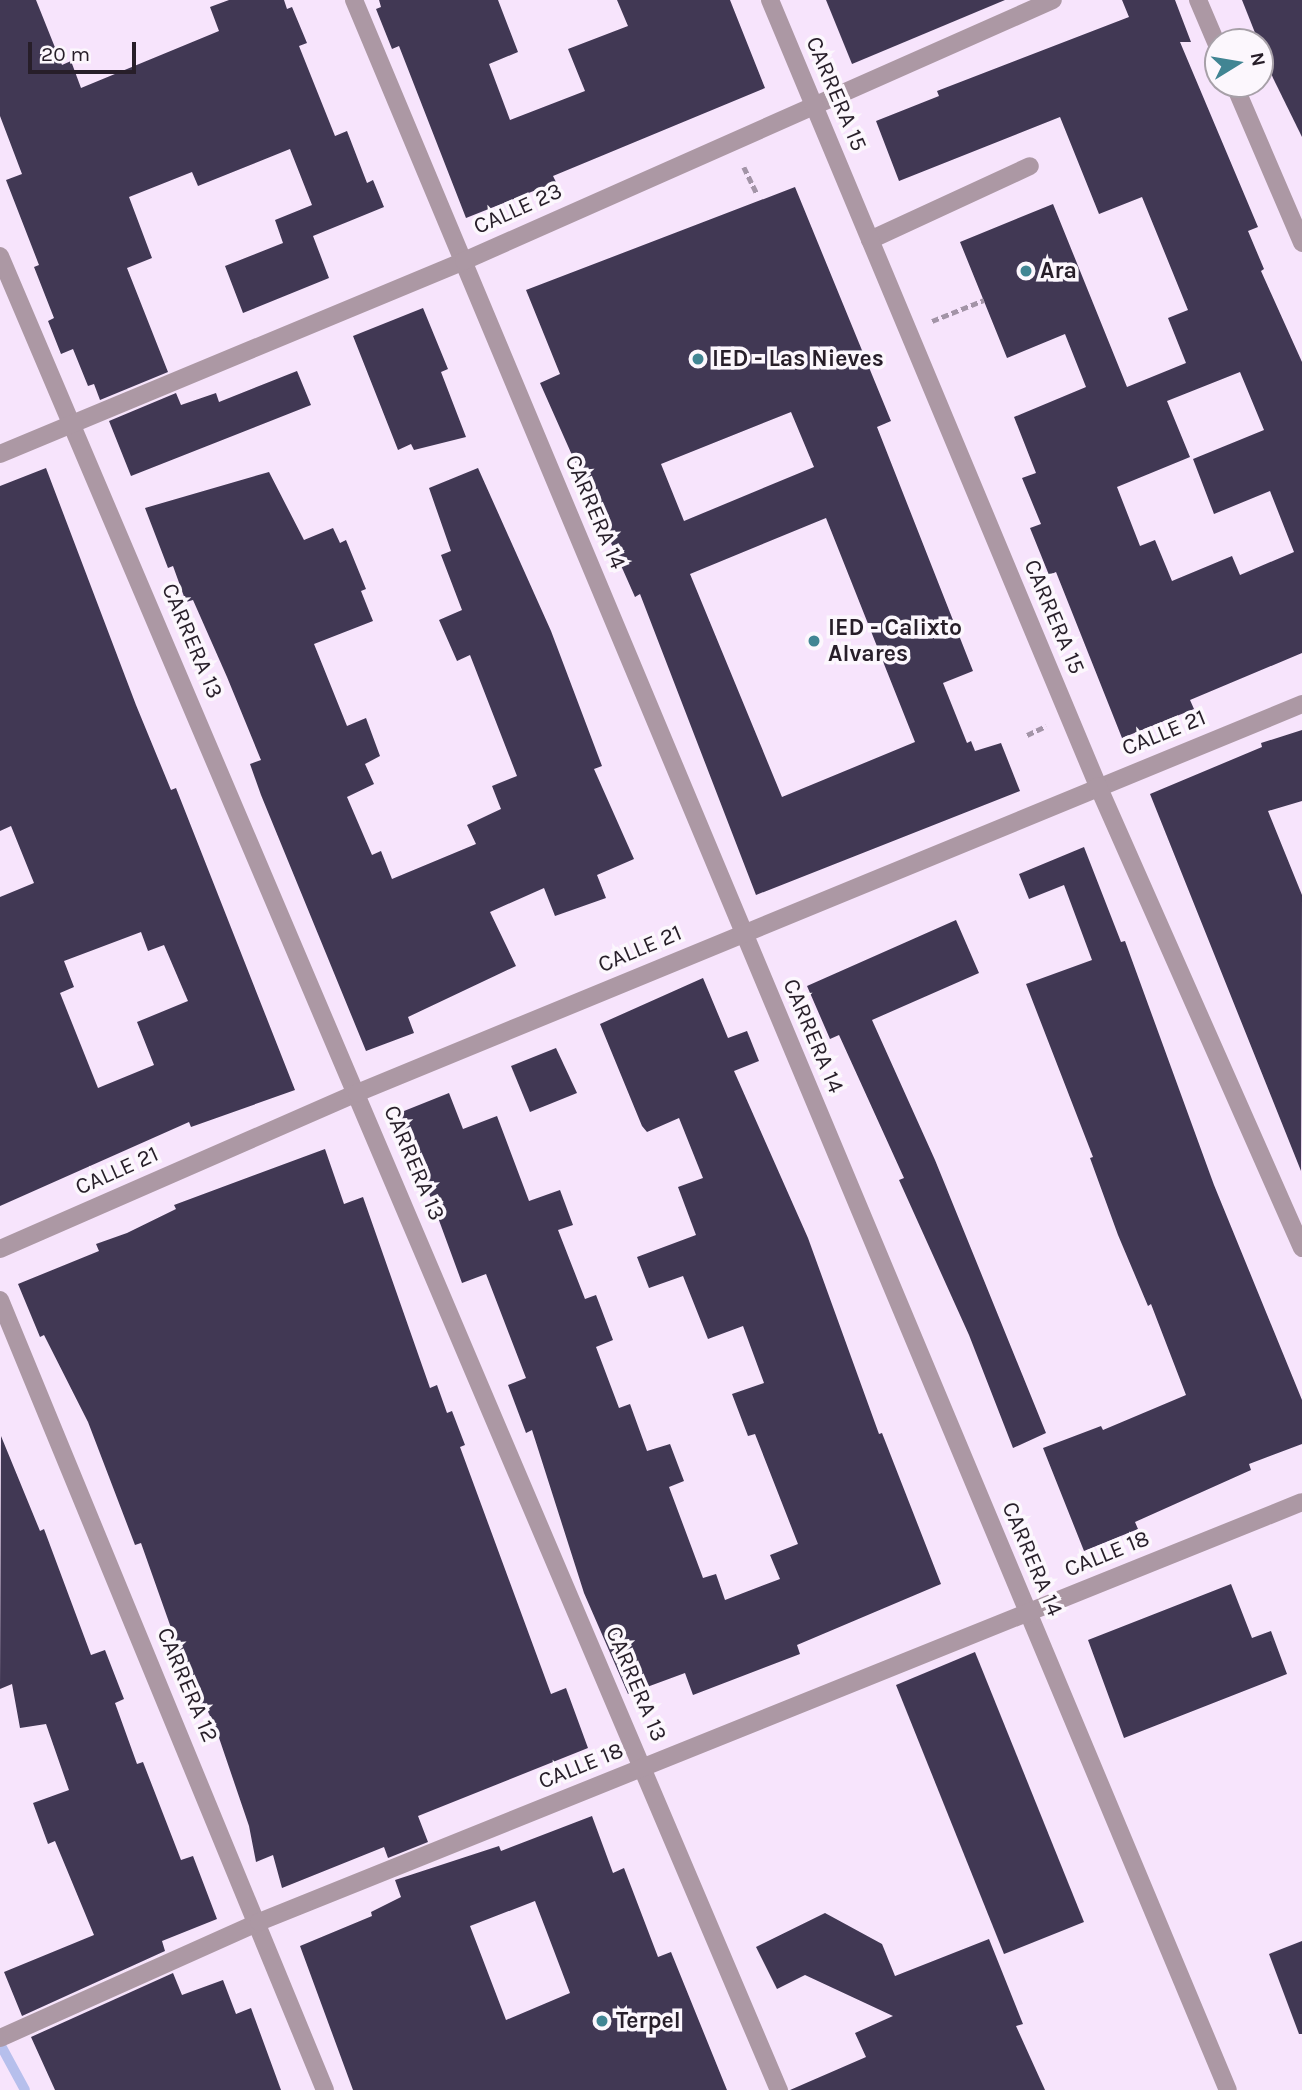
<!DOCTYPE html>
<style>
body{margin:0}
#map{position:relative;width:1302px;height:2090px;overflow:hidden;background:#f7e4fc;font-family:Karla,sans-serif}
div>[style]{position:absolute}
.stream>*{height:10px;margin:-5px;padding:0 5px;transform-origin:5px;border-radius:5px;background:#b6bfec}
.building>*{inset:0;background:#413854}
.path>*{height:4.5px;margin-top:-2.25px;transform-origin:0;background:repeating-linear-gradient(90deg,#a394a7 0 7px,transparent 0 10.5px)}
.service>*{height:18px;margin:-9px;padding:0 9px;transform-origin:9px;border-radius:9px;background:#ac98a4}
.minor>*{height:18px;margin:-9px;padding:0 9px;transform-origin:9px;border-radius:9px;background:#ac98a4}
.tertiary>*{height:18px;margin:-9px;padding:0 9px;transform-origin:9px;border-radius:9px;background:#ac98a4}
.dots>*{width:19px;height:19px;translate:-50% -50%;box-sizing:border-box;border:4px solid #fcf7fd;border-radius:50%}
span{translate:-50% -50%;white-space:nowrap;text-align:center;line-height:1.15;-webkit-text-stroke:7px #fcf7fd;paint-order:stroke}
.street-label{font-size:23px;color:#271e29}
.poi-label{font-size:23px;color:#271e29;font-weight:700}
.left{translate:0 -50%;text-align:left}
.north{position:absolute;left:1204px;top:28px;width:70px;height:70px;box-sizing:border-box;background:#fcf7fd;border:2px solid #a7a0a8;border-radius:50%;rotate:79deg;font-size:19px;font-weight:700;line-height:28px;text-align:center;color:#271e29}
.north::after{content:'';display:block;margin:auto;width:24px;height:32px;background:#418593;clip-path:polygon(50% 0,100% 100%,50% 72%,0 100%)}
.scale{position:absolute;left:28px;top:42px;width:108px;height:32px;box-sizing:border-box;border:4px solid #271e29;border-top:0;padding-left:9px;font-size:21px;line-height:24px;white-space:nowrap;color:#271e29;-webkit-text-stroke:5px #fcf7fd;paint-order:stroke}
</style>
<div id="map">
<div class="stream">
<i style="left:0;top:2044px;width:52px;rotate:61.5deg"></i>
</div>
<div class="building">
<i style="clip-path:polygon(0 0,36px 0,62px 65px,71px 61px,81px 88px,219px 31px,210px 7px,229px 0,284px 0,287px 9px,292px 7px,307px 43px,299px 46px,335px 136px,347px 131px,367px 183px,373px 180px,384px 207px,313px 236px,329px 278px,243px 313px,225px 266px,283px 243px,275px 220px,312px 205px,290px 149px,198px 186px,192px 172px,129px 197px,152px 258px,127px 268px,168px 372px,100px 400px,94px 384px,88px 386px,73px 349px,61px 354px,48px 321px,54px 318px,34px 267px,39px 265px,6px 180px,22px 174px,0 116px)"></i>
<i style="clip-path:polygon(379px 0,498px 0,518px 52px,489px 64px,510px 120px,585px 91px,568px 49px,628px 26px,617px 0,730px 0,765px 88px,553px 176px,556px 182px,466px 218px,399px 46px,392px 49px,376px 9px,381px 7px)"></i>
<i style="clip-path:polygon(826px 0,1005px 0,852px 64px)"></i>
<i style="clip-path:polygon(evenodd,1122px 0,1175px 0,1191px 42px,1180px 42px,1258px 227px,1248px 231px,1264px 269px,1261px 271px,1302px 362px,1302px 653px,1190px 700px,1194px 709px,1122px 738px,1056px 572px,1049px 575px,1030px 528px,1041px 524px,1022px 478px,1036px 473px,1014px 417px,1086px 387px,1065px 334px,1007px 358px,960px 242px,1053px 204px,1127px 387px,1186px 363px,1168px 318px,1188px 310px,1142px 197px,1099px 214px,1060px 117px,899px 181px,876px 121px,939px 96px,937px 91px,1129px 17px,1122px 0,1240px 372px,1264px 430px,1193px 459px,1214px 514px,1270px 491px,1294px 552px,1240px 575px,1232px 556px,1172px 581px,1155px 540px,1140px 546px,1117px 487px,1190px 457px,1167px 401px,1240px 372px)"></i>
<i style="clip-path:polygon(1242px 0,1302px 0,1302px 137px,1273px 78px)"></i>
<i style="clip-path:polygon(evenodd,795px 187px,891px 421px,877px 427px,973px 671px,943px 683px,967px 743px,971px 741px,975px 751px,1001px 743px,1020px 791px,756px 895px,640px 594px,635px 597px,540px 383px,560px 374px,526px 290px,795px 187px,791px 412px,814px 467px,684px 521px,661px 464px,791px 412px,795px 187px,826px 518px,915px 742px,782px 797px,690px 574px,826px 518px)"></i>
<i style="clip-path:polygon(423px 308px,448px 369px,441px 372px,466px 437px,414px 450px,411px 444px,398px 450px,353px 336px)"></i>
<i style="clip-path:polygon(297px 371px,311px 405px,131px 476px,109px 421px,176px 393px,181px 405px,216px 393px,219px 402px)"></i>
<i style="clip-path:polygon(evenodd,46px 468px,136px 705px,171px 790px,176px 788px,295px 1090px,191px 1127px,189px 1122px,0 1206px,0 897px,34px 883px,11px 826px,0 831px,0 486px,46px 468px,141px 932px,148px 951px,164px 945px,188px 1001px,137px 1022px,154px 1065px,98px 1088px,60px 993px,74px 987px,64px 961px,141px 932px)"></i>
<i style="clip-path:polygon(478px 468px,551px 631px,602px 766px,594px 769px,634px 859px,597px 875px,606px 898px,555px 916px,544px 888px,490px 912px,516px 966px,408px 1017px,414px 1033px,366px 1051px,261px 795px,250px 764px,261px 760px,227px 677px,193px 600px,186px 602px,173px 566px,168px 568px,145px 508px,269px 472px,304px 540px,333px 528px,340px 543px,346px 540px,366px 589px,361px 591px,373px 621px,314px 644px,347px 726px,366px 718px,380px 756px,365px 764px,374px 784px,347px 797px,372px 855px,381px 851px,392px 879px,476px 844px,467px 825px,501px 809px,492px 786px,517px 776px,470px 655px,457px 661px,439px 620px,462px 610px,441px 555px,451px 551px,429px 488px)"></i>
<i style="clip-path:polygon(1302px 730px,1302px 801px,1268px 811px,1302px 895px,1301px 1171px,1150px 794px,1262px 747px,1261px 743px)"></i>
<i style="clip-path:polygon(1084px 847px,1121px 942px,1125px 941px,1214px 1185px,1302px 1400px,1302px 1444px,1249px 1464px,1251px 1470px,1135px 1522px,1138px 1529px,1084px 1551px,1043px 1448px,1101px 1426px,1103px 1430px,1186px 1395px,1151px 1304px,1148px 1306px,1118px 1235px,1090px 1158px,1093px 1157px,1026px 984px,1092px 960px,1064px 885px,1029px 899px,1019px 874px)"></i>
<i style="clip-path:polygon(956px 920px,979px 973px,872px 1020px,935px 1160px,1046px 1433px,1013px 1448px,969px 1335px,899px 1180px,904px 1178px,839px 1035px,830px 1039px,807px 986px)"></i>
<i style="clip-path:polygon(703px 978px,728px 1038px,747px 1031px,759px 1061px,734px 1071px,808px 1238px,879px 1434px,882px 1433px,941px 1584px,797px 1645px,800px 1654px,693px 1695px,685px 1673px,628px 1694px,584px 1593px,532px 1430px,526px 1433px,508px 1385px,526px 1378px,486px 1274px,462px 1283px,422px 1174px,413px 1178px,394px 1115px,449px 1093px,463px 1129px,497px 1116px,529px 1201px,560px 1190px,573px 1225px,558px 1230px,585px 1299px,596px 1295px,613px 1340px,596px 1347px,619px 1408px,630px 1404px,647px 1451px,670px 1444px,684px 1481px,669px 1487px,703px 1578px,716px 1574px,725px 1600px,780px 1579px,770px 1555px,798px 1544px,755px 1434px,748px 1436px,732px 1394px,764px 1383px,743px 1326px,708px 1339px,683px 1276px,649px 1288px,637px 1257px,696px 1235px,678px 1187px,703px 1178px,679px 1118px,647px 1132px,642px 1126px,600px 1024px)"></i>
<i style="clip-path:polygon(556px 1048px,577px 1093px,530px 1112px,511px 1066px)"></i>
<i style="clip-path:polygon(325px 1149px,344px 1204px,363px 1197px,430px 1388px,437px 1385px,447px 1413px,452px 1411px,465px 1445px,460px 1447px,551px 1694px,566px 1688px,588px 1748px,418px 1816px,428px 1842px,388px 1858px,384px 1847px,282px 1888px,273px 1855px,256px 1862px,249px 1826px,216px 1729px,204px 1703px,191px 1708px,167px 1645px,176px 1642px,141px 1543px,135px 1545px,88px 1422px,44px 1335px,40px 1337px,18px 1284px,99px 1251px,96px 1244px,127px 1233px,176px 1209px,174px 1205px)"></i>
<i style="clip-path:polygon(1px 1436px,40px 1531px,44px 1529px,91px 1655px,105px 1650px,124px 1699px,115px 1703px,137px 1764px,143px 1762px,181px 1860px,193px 1856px,217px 1919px,162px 1941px,165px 1951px,22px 2016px,4px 1972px,94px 1935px,55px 1841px,48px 1844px,33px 1803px,69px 1790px,46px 1724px,20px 1728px,12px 1684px,0 1689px)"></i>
<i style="clip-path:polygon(1231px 1584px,1252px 1638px,1271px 1631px,1287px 1674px,1124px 1738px,1088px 1640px)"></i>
<i style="clip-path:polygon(975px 1652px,1084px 1922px,1004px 1954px,896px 1685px)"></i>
<i style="clip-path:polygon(evenodd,592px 1816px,613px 1873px,624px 1868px,658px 1957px,671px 1952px,727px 2090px,353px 2090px,300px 1946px,372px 1916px,371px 1912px,401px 1897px,395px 1880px,499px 1846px,501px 1851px,592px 1816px,535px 1901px,570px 1993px,506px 2020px,470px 1926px,535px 1901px)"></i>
<i style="clip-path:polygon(825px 1913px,882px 1944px,895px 1976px,989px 1939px,1023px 2024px,1016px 2026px,1045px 2090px,790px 2090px,866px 2057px,855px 2033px,893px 2016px,805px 1975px,777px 1989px,756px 1947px)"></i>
<i style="clip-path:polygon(1302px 1941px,1302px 2034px,1299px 2034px,1269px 1954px)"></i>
<i style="clip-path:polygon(173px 1973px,182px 1995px,223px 1980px,236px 2014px,251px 2008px,281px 2090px,55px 2090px,31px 2037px)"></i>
</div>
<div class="path">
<i style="left:744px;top:167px;width:30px;rotate:64deg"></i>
<i style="left:932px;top:321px;width:56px;rotate:-22deg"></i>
<i style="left:1027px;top:735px;width:21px;rotate:-25deg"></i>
</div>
<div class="service">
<i style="left:870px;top:240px;width:176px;rotate:-24.8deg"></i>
</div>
<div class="minor">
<i style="left:354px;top:0;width:2265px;rotate:67.31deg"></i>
<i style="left:1198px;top:0;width:51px;rotate:66.9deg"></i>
<i style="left:1234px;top:84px;width:173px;rotate:66.8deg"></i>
<i style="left:0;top:256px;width:1993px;rotate:66.99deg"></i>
<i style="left:0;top:454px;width:503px;rotate:-22.58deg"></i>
<i style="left:464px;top:261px;width:644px;rotate:-23.9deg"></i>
<i style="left:0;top:1249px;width:390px;rotate:-23.6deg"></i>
<i style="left:357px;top:1093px;width:1022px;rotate:-22.37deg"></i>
<i style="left:0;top:1300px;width:854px;rotate:67.64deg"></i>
<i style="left:0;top:2038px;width:284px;rotate:-24.1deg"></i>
<i style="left:259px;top:1922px;width:1124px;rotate:-21.93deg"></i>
</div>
<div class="tertiary">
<i style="left:770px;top:0;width:852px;rotate:67.35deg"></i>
<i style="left:1098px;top:786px;width:505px;rotate:66.18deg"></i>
</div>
<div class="dots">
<i style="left:1026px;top:271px;background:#418593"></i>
<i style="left:698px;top:359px;background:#418593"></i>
<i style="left:814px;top:641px;background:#418593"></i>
<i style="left:602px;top:2021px;background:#418593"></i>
</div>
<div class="street-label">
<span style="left:836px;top:94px;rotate:67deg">CARRERA 15</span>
<span style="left:518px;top:209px;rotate:-24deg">CALLE 23</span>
<span style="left:595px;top:512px;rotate:67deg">CARRERA 14</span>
<span style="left:1054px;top:617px;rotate:67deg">CARRERA 15</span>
<span style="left:192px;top:641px;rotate:67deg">CARRERA 13</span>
<span style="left:1164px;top:733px;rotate:-22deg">CALLE 21</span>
<span style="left:640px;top:949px;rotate:-23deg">CALLE 21</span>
<span style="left:813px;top:1036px;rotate:67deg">CARRERA 14</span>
<span style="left:414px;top:1163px;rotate:67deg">CARRERA 13</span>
<span style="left:117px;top:1171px;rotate:-24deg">CALLE 21</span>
<span style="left:1107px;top:1554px;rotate:-22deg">CALLE 18</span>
<span style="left:1032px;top:1559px;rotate:67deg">CARRERA 14</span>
<span style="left:636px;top:1684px;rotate:67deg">CARRERA 13</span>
<span style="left:187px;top:1685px;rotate:67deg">CARRERA 12</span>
<span style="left:581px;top:1766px;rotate:-22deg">CALLE 18</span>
</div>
<div class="poi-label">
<span class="left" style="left:1040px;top:271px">Ara</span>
<span class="left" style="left:712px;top:359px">IED - Las Nieves</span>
<span class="left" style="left:828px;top:641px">IED - Calixto<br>Alvares</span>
<span class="left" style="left:616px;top:2021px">Terpel</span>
</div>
<div class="north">N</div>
<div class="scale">20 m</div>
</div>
